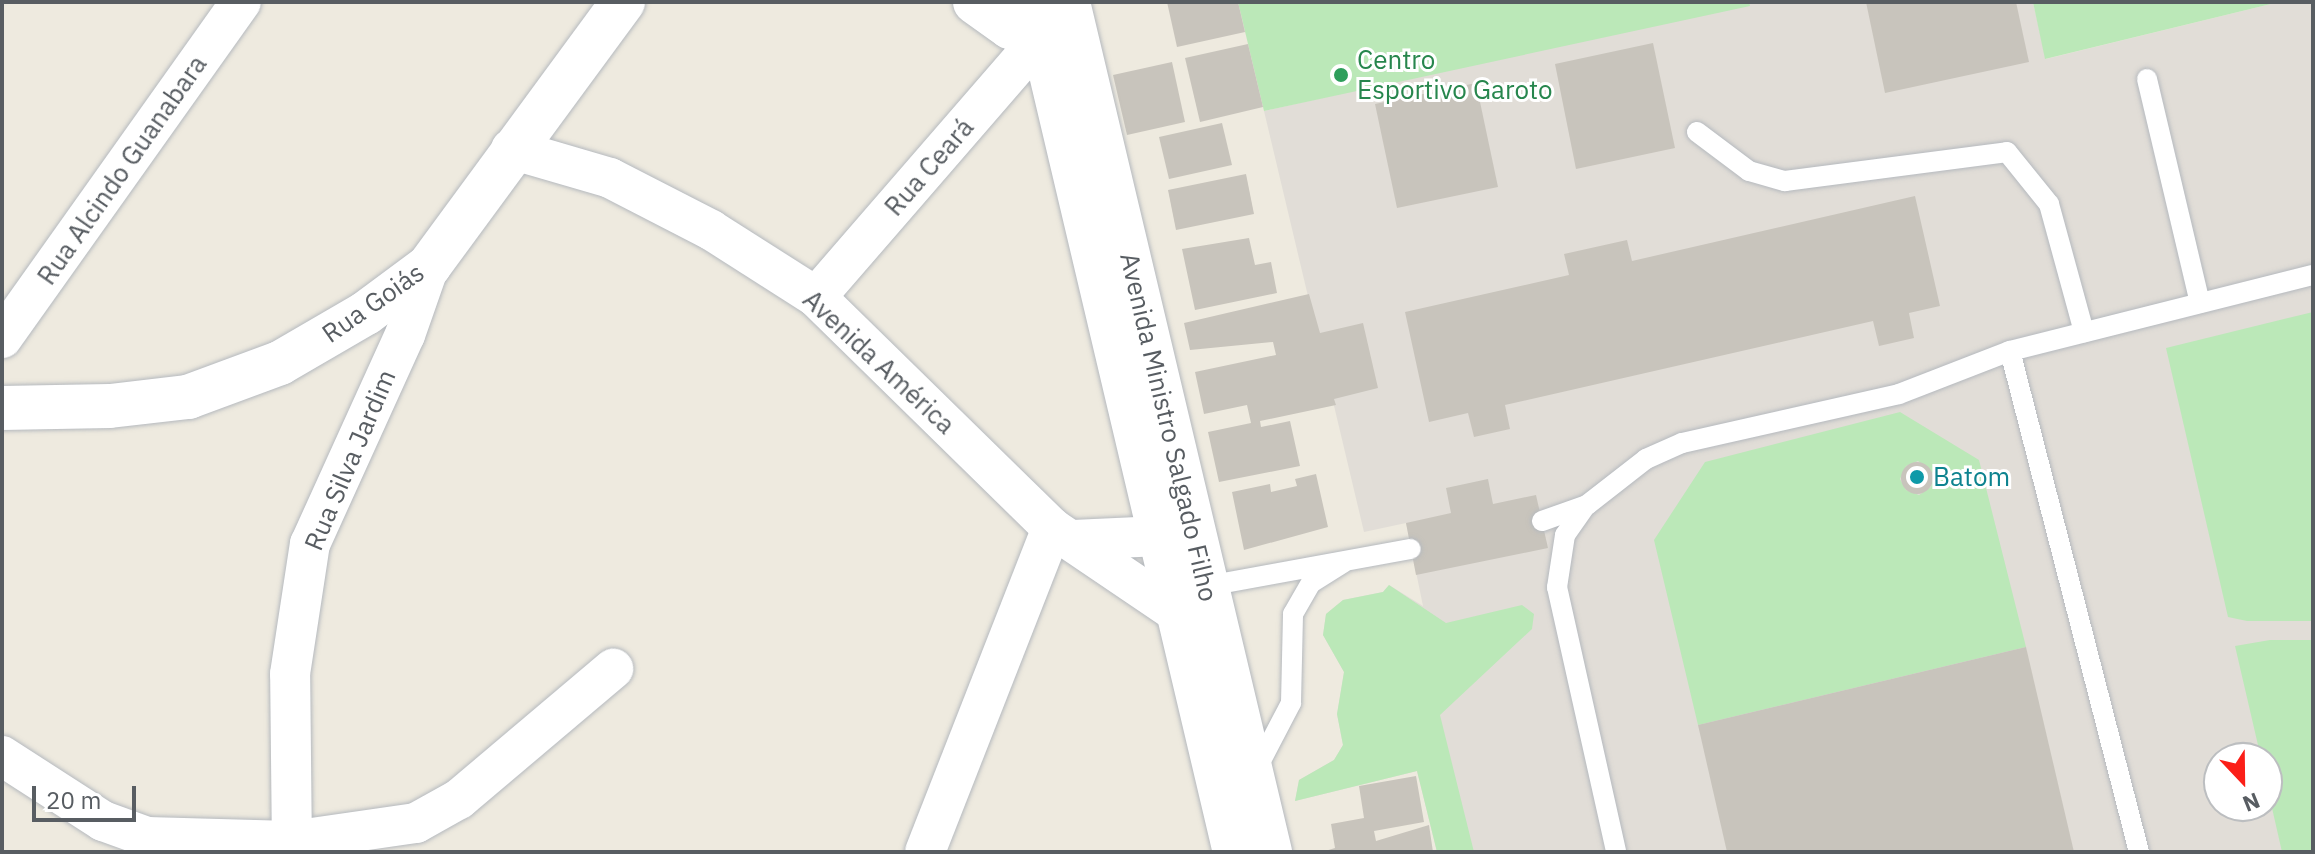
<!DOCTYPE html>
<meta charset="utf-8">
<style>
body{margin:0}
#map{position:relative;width:2315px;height:854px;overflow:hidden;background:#eeeadf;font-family:"IBM Plex Sans",sans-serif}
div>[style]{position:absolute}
.industrial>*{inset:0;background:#e1ddd7}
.green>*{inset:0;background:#bbe8b8}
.building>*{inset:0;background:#c8c4bc}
.round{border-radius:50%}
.roads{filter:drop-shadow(0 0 2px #b5b9be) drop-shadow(0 0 2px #b5b9be)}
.service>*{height:20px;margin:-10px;padding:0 10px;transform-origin:10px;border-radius:10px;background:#fff}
.minor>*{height:40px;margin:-20px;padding:0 20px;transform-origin:20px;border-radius:20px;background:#fff}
.tertiary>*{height:44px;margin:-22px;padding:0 22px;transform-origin:22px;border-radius:22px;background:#fff}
.secondary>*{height:44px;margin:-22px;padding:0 22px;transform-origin:22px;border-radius:22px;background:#fff}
.dots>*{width:22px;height:22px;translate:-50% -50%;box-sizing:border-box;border:4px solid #fff;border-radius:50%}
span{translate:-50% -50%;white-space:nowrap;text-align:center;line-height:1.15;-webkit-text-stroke:6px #fff;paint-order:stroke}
.leisure-label{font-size:26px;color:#27864d}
.left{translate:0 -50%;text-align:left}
.street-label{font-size:26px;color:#585d62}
.culture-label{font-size:26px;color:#0d838f}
.frame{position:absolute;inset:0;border:4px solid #585d62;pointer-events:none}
.north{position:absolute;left:2203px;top:742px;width:80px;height:80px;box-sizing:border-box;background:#fff;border:2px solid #bcbec0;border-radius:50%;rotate:158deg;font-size:22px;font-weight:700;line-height:32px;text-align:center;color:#585d62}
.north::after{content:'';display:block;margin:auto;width:28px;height:36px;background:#fb1f18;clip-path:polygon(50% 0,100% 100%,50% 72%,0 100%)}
.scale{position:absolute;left:32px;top:786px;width:104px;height:36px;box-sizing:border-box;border:4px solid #585d62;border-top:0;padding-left:10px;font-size:24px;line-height:28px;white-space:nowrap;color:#585d62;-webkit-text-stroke:6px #fff;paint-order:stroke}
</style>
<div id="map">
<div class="industrial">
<i style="clip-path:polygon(evenodd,1749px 2px,2033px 2px,2046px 59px,2279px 2px,2313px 2px,2313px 852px,1437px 852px,1417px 771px,1295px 801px,1299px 780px,1334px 760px,1343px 745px,1337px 714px,1344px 672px,1323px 635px,1326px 614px,1343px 600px,1383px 592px,1389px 585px,1423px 606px,1406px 523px,1364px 532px,1264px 111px,1749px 2px,2219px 758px,2267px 758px,2267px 806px,2219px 806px,2219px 758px)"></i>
</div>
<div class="green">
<i style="clip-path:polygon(1238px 2px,1749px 2px,1750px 6px,1264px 111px)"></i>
<i style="clip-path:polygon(2033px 2px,2279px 2px,2045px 59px)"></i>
<i style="clip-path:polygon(2313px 312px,2313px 621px,2247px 621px,2228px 617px,2166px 348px)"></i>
<i style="clip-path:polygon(evenodd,1900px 412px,1979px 460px,2026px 647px,1698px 725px,1654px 540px,1705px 462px,1900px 412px,1918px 461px,1934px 474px,1931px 487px,1919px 495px,1906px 490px,1900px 479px,1906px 466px,1918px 461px)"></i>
<i style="clip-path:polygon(1389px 585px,1446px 623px,1522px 605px,1534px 614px,1532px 629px,1440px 715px,1474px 852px,1437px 852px,1417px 771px,1295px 801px,1299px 780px,1334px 760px,1343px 745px,1337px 714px,1344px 672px,1323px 635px,1326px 614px,1343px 600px,1383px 592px)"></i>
<i style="clip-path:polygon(2270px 640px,2313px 640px,2313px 852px,2282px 852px,2267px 786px,2267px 758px,2261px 758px,2235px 646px)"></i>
</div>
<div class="building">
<i style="clip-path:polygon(1167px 2px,1238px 2px,1245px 32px,1177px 47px)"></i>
<i style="clip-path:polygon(1866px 2px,2016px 2px,2029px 62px,1885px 93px)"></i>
<i style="clip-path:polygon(1653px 43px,1675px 148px,1576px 169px,1555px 64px)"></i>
<i style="clip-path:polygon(1248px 44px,1263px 107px,1200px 122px,1185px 58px)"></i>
<i style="clip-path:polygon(1172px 62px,1185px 122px,1127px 135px,1113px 75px)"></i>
<i style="clip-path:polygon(1476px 83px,1498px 187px,1397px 208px,1375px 104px)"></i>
<i style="clip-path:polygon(1222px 123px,1232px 165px,1169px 179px,1159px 137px)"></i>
<i style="clip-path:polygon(1246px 174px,1254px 214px,1176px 230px,1168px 190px)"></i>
<i style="clip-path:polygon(1915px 196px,1940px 306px,1909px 313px,1914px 338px,1879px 346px,1873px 321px,1505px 405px,1510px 429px,1474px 437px,1468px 413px,1429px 422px,1405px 312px,1569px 275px,1564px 254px,1627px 240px,1632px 261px)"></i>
<i style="clip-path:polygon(1249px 238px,1255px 265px,1271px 262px,1277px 293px,1195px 310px,1182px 249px)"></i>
<i style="clip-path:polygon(1309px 294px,1320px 333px,1363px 323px,1378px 388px,1334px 399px,1336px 405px,1260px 421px,1261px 427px,1290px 421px,1300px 466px,1219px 482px,1208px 432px,1251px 423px,1247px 405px,1204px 414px,1195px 372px,1276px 355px,1273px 342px,1190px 350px,1184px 323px)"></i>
<i class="round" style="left:1901px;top:462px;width:32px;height:32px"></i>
<i style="clip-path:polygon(1316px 474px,1328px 527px,1244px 550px,1232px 492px,1270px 484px,1271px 492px,1297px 486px,1295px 479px)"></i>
<i style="clip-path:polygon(1488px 479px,1493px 504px,1536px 495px,1548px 548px,1416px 575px,1406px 523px,1451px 513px,1446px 488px)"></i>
<i style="clip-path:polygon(2026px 647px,2074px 852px,1727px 852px,1698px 725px)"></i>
<i style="clip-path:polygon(1416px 776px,1424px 822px,1374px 831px,1376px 841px,1429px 825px,1433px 852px,1322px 852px,1335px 848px,1331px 824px,1364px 818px,1359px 786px)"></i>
</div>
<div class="roads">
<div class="service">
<i style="left:2147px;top:79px;width:230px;rotate:76.7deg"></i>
<i style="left:1697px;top:132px;width:65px;rotate:36.9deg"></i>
<i style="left:1749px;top:171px;width:37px;rotate:16deg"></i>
<i style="left:1785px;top:181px;width:224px;rotate:-7.4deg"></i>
<i style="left:2007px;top:152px;width:67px;rotate:51.1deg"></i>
<i style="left:2049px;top:204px;width:133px;rotate:74.7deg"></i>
<i style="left:2010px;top:351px;width:517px;rotate:75.56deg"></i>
<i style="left:1584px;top:508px;width:33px;rotate:125deg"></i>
<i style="left:1565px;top:535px;width:53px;rotate:98.7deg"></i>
<i style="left:1557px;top:587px;width:271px;rotate:77.4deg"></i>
<i style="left:1542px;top:521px;width:48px;rotate:-19.6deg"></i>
<i style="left:1587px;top:505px;width:75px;rotate:-37.9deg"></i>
<i style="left:1646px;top:459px;width:39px;rotate:-24deg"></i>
<i style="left:1682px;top:443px;width:222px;rotate:-12.7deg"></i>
<i style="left:1899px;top:394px;width:119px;rotate:-21.2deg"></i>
<i style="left:2010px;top:351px;width:312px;rotate:-14.1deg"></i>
<i style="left:1207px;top:586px;width:207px;rotate:-10.3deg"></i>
<i style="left:1256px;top:770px;width:76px;rotate:-62.4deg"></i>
<i style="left:1291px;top:703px;width:89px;rotate:-88.7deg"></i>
<i style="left:1293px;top:614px;width:36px;rotate:-60deg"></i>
<i style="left:1311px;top:583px;width:38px;rotate:-32deg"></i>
</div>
<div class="minor">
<i style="left:511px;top:149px;width:103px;rotate:16.3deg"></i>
<i style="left:610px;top:178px;width:114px;rotate:27.2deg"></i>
<i style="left:711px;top:230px;width:125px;rotate:32.5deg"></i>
<i style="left:816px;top:297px;width:330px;rotate:44.4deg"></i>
<i style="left:1052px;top:528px;width:153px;rotate:34.1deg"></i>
<i style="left:816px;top:297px;width:345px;rotate:-49.1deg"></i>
<i style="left:2px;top:338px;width:412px;rotate:-54.6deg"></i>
<i style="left:1073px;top:540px;width:87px;rotate:-2.6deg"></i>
<i style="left:2px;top:756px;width:120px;rotate:32.8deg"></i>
<i style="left:103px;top:821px;width:47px;rotate:20deg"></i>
<i style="left:147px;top:837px;width:144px;rotate:1.6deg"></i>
<i style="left:291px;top:841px;width:126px;rotate:-8.2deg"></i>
<i style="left:416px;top:823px;width:49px;rotate:-29.2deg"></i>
<i style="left:459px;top:799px;width:202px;rotate:-40.2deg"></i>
<i style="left:292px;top:852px;width:178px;rotate:-90.6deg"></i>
<i style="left:290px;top:674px;width:132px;rotate:-81.3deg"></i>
<i style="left:310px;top:544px;width:230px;rotate:-65.6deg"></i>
<i style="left:405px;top:335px;width:73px;rotate:-70.8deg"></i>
<i style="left:925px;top:852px;width:348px;rotate:-68.6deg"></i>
</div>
<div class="tertiary">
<i style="left:975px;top:2px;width:43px;rotate:35.5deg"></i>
<i style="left:1010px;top:27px;width:33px;rotate:16deg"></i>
<i style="left:2px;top:408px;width:108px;rotate:-1.1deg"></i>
<i style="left:110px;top:406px;width:79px;rotate:-6.6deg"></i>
<i style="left:188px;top:397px;width:98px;rotate:-20.3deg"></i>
<i style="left:280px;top:363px;width:99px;rotate:-30.2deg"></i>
<i style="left:366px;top:313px;width:79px;rotate:-36.7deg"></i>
<i style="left:429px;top:266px;width:328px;rotate:-53.7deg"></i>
</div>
<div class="secondary">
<i style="left:1034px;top:2px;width:873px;rotate:76.7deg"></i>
<i style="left:1068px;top:2px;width:874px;rotate:76.63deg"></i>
</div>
</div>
<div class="dots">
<i style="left:1341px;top:75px;background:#2e9e5b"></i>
<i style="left:1917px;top:477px;background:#0f9aa8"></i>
</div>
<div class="leisure-label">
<span class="left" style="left:1357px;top:75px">Centro<br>Esportivo Garoto</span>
</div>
<div class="street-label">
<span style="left:929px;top:167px;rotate:-49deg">Rua Ceará</span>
<span style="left:122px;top:170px;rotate:-55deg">Rua Alcindo Guanabara</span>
<span style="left:373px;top:303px;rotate:-35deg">Rua Goiás</span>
<span style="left:879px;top:362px;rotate:43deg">Avenida América</span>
<span style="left:1169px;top:427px;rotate:77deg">Avenida Ministro Salgado Filho</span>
<span style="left:350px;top:460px;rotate:-67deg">Rua Silva Jardim</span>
</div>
<div class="culture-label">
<span class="left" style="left:1933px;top:477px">Batom</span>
</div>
<div class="frame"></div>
<div class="north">N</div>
<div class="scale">20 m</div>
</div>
